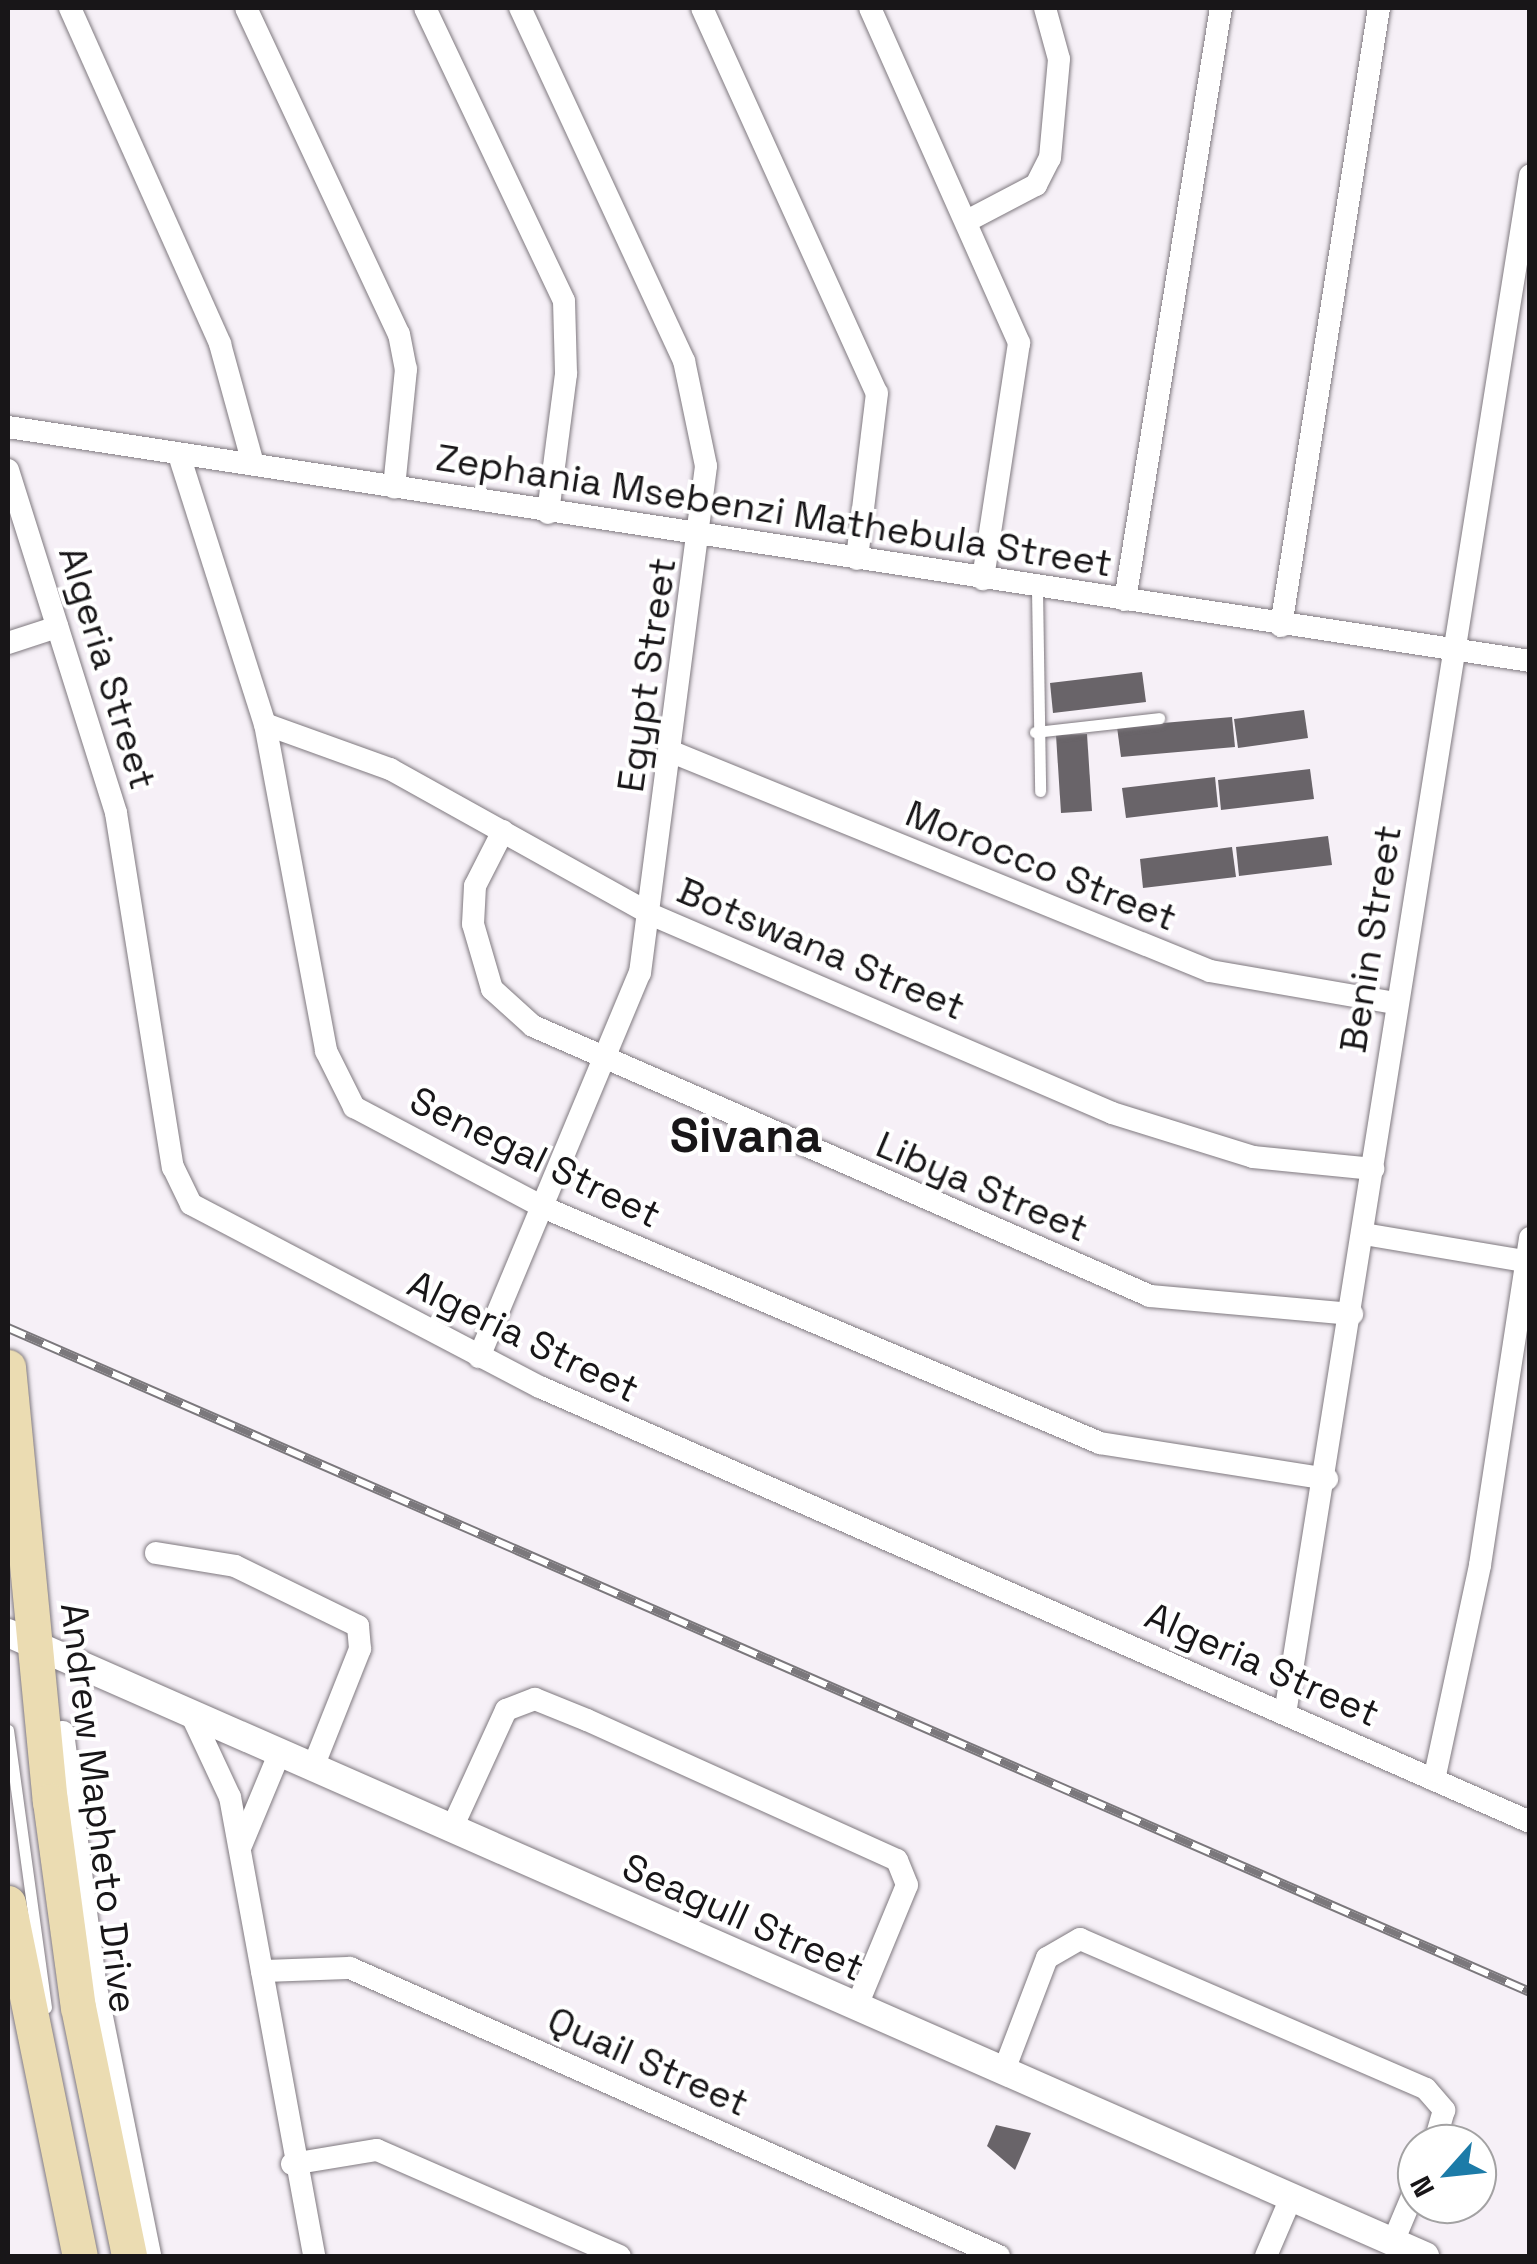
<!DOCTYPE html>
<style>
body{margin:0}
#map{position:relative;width:1537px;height:2264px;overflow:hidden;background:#f6f0f7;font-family:"Space Grotesk",sans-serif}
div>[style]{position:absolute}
.building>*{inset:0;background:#696469}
.roads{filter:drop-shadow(0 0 2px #7f797f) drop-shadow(0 0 2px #7f797f)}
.service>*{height:11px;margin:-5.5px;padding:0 5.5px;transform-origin:5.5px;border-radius:5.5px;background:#fff}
.minor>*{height:22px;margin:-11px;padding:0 11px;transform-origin:11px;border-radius:11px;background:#fff}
.tertiary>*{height:28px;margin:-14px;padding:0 14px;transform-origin:14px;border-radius:14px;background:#fff}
.primary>*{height:35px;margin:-17.5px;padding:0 17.5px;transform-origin:17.5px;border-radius:17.5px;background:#ebdcb2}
.rail>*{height:10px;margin-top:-5px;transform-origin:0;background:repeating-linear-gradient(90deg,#fff 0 19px,#7b787c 0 38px);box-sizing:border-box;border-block:2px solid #7b787c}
span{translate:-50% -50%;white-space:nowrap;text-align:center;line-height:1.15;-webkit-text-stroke:8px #fff;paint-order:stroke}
.street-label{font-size:38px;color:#181618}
.district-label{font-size:48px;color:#181618;font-weight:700}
.frame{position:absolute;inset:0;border:10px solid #181618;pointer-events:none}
.north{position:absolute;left:1397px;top:2124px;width:100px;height:100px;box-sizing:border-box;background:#fff;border:2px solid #a3a2a3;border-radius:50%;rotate:243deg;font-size:28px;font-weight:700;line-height:40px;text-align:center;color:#181618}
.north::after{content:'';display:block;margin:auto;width:35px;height:45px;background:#1c7ba8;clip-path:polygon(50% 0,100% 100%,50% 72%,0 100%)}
</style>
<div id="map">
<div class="building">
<i style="clip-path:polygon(1142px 672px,1146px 702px,1053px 713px,1050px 683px)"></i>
<i style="clip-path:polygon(1304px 710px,1308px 738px,1238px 748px,1234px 719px)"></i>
<i style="clip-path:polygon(1232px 717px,1235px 747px,1121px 757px,1117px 727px)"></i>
<i style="clip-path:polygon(1087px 734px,1092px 811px,1061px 813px,1056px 735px)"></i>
<i style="clip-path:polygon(1310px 769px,1314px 799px,1221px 810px,1218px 780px)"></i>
<i style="clip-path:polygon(1215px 777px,1218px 807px,1126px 818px,1122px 788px)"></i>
<i style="clip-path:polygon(1328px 836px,1332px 865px,1239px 876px,1236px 847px)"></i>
<i style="clip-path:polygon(1232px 847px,1236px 877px,1143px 888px,1140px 859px)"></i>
<i style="clip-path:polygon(996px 2125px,1031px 2133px,1015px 2170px,987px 2146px)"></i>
</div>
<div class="roads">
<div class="service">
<i style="left:1037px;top:589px;width:202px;rotate:89.1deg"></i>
<i style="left:1035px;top:732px;width:125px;rotate:-6.4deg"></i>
<i style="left:8px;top:1730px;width:280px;rotate:82.2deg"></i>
</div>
<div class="minor">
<i style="left:70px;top:8px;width:368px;rotate:65.9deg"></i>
<i style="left:220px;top:344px;width:124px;rotate:74.6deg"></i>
<i style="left:246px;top:8px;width:360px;rotate:64.9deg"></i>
<i style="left:399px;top:334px;width:36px;rotate:79deg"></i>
<i style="left:406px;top:369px;width:119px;rotate:95.8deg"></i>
<i style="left:425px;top:8px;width:324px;rotate:64.6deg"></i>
<i style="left:564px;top:301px;width:73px;rotate:88.4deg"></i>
<i style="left:566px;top:374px;width:140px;rotate:97.4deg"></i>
<i style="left:702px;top:8px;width:423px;rotate:65.6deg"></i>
<i style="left:877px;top:393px;width:167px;rotate:96.9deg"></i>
<i style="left:870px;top:8px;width:367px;rotate:66deg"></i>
<i style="left:1019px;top:343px;width:239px;rotate:98.7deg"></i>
<i style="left:967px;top:221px;width:78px;rotate:-27.6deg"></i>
<i style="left:1036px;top:185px;width:30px;rotate:-63deg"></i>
<i style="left:1050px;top:158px;width:99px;rotate:-84.8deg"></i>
<i style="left:1059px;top:59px;width:53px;rotate:-105.4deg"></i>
<i style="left:8px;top:427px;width:1540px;rotate:8.74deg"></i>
<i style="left:179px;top:455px;width:282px;rotate:72.3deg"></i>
<i style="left:265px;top:724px;width:333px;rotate:79.4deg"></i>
<i style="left:326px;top:1051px;width:63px;rotate:63.4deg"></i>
<i style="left:354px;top:1107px;width:216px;rotate:27.9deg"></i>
<i style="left:545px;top:1208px;width:603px;rotate:22.95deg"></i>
<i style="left:1100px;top:1443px;width:230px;rotate:9deg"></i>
<i style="left:8px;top:470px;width:360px;rotate:72.5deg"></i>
<i style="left:116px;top:813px;width:359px;rotate:80.9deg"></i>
<i style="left:173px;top:1167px;width:41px;rotate:64.1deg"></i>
<i style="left:191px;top:1204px;width:394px;rotate:27.7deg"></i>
<i style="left:540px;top:1387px;width:1081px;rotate:23.72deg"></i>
<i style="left:1125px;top:600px;width:600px;rotate:-80.79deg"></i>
<i style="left:1281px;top:626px;width:626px;rotate:-80.99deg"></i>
<i style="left:8px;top:643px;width:52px;rotate:-18.1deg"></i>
<i style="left:265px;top:724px;width:133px;rotate:19.8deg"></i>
<i style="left:390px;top:769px;width:298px;rotate:29.1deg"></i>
<i style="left:650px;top:914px;width:503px;rotate:23.3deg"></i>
<i style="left:1112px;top:1113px;width:148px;rotate:17.3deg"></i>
<i style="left:1253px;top:1157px;width:121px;rotate:5.7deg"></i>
<i style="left:672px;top:752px;width:581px;rotate:22.15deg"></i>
<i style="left:1210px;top:971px;width:189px;rotate:9.8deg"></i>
<i style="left:503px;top:831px;width:62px;rotate:117deg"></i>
<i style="left:475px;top:886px;width:38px;rotate:93deg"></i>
<i style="left:473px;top:924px;width:68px;rotate:73.7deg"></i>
<i style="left:492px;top:989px;width:55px;rotate:42.1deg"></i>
<i style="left:533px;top:1026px;width:673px;rotate:23.63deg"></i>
<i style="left:1150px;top:1296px;width:203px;rotate:5.1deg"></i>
<i style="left:1364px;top:1234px;width:168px;rotate:9.6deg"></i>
<i style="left:479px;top:1357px;width:416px;rotate:-67.3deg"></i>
<i style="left:640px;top:973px;width:511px;rotate:-82.58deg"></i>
<i style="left:706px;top:466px;width:107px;rotate:-101.8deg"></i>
<i style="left:684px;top:361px;width:389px;rotate:-114.9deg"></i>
<i style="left:156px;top:1553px;width:80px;rotate:9.3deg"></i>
<i style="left:235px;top:1566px;width:137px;rotate:26deg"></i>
<i style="left:358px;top:1626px;width:23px;rotate:85deg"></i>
<i style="left:360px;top:1649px;width:127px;rotate:111.7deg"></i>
<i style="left:1285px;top:1714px;width:1558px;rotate:-80.95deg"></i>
<i style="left:192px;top:1716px;width:89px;rotate:64.9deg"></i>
<i style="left:230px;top:1797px;width:467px;rotate:79.6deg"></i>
<i style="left:63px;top:1732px;width:252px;rotate:82.7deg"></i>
<i style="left:95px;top:1982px;width:279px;rotate:78.6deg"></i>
<i style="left:1434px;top:1780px;width:220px;rotate:-77.9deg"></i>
<i style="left:1480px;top:1565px;width:331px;rotate:-81.3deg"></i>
<i style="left:452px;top:1828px;width:130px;rotate:-65.4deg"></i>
<i style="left:506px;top:1710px;width:31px;rotate:-21deg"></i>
<i style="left:535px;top:1699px;width:56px;rotate:22deg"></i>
<i style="left:587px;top:1720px;width:340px;rotate:24.3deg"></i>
<i style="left:897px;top:1860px;width:27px;rotate:68deg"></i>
<i style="left:907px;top:1885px;width:133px;rotate:112.5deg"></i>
<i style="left:240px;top:1848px;width:104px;rotate:-67.4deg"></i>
<i style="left:262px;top:1971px;width:88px;rotate:-2deg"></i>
<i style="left:350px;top:1968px;width:710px;rotate:23.93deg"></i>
<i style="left:1003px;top:2073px;width:123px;rotate:-69.1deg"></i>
<i style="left:1047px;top:1958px;width:38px;rotate:-30deg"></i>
<i style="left:1080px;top:1939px;width:377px;rotate:23.4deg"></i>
<i style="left:1426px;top:2089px;width:28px;rotate:49deg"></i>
<i style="left:1444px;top:2110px;width:35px;rotate:106deg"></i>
<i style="left:292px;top:2164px;width:86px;rotate:-9.4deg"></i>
<i style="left:377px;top:2150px;width:265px;rotate:23.6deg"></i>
<i style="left:1393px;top:2242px;width:62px;rotate:-67.2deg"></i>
<i style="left:1266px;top:2256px;width:61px;rotate:-66.8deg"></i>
</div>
<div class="tertiary">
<i style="left:8px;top:1633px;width:1548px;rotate:23.73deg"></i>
</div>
<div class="primary">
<i style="left:8px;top:1367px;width:436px;rotate:84.5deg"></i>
<i style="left:50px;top:1801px;width:208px;rotate:82.3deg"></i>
<i style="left:78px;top:2007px;width:254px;rotate:78.4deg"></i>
<i style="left:8px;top:1903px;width:360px;rotate:78.5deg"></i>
</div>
</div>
<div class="rail">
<i style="left:8px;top:1328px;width:1661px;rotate:23.57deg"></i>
</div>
<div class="street-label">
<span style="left:774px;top:511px;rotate:9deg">Zephania Msebenzi Mathebula Street</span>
<span style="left:107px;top:668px;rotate:73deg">Algeria Street</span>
<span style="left:647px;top:675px;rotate:-82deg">Egypt Street</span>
<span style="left:1041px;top:866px;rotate:22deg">Morocco Street</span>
<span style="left:1371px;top:939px;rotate:-81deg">Benin Street</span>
<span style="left:821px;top:949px;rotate:23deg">Botswana Street</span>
<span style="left:535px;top:1158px;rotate:26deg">Senegal Street</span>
<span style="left:982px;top:1187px;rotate:23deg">Libya Street</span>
<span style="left:523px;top:1337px;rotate:26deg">Algeria Street</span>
<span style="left:1262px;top:1665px;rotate:24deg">Algeria Street</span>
<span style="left:98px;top:1808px;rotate:83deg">Andrew Mapheto Drive</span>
<span style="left:743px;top:1918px;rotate:24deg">Seagull Street</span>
<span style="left:648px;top:2062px;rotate:24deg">Quail Street</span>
</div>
<div class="district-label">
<span style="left:746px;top:1136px">Sivana</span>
</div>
<div class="frame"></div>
<div class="north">N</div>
</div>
